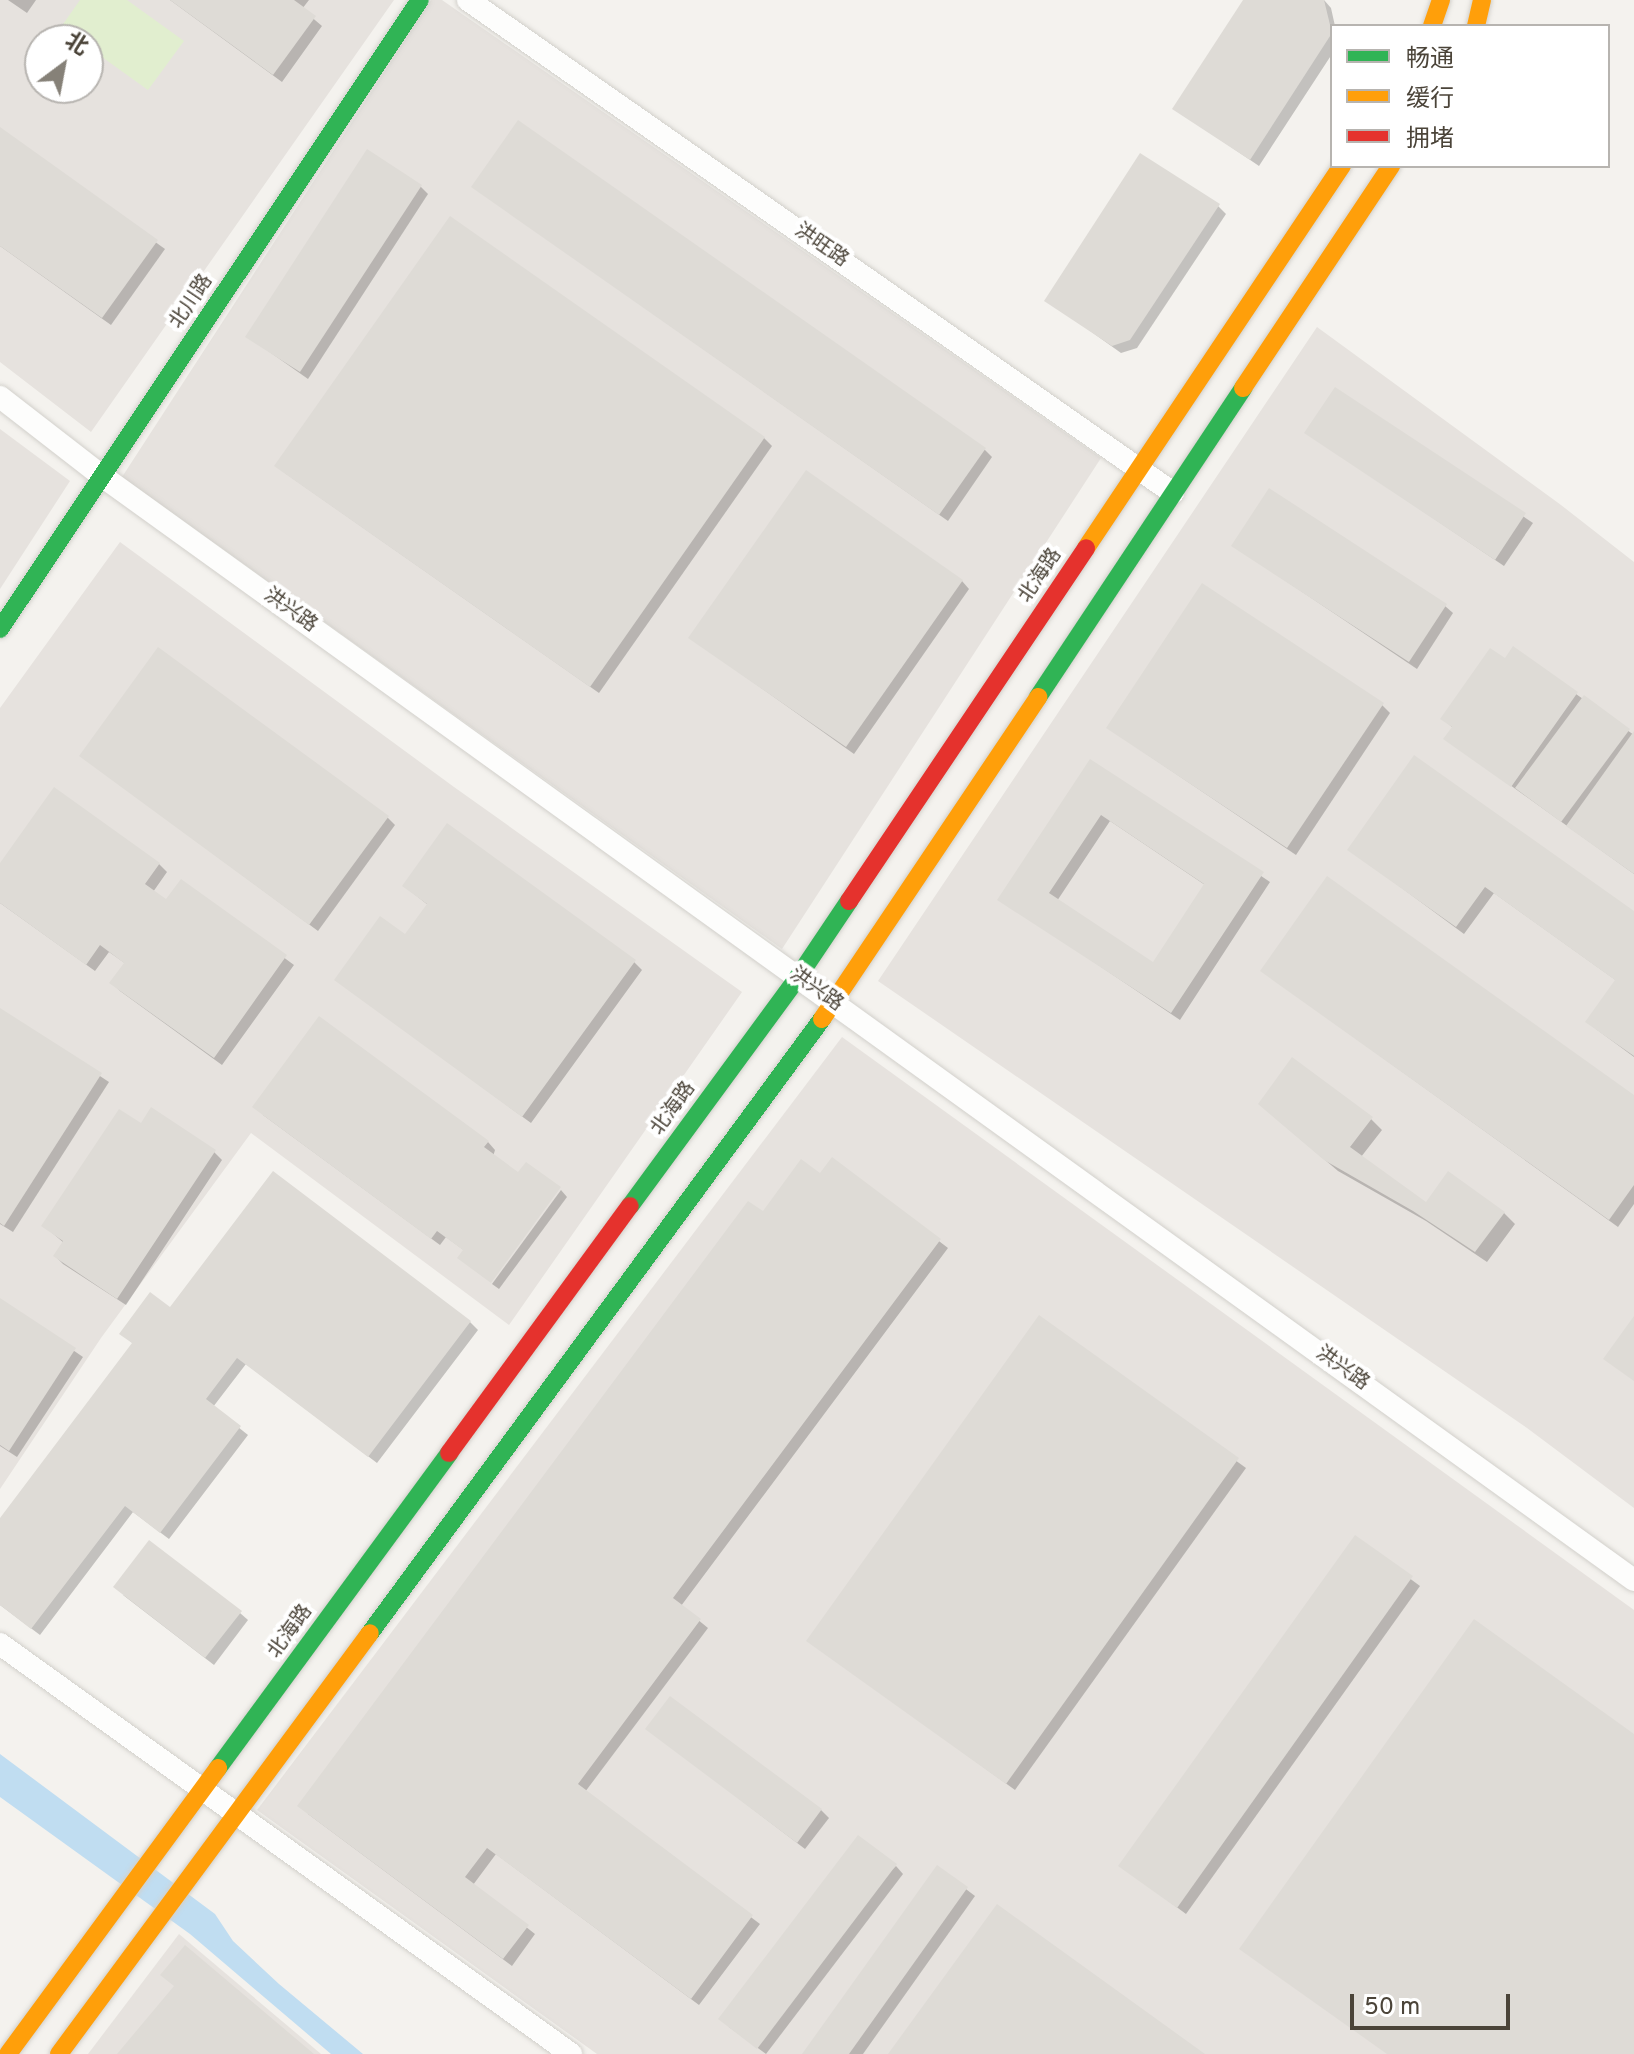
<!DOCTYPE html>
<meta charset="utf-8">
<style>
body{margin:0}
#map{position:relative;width:1634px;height:2054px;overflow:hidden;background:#f4f2ee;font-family:Overpass,"Noto Sans SC",sans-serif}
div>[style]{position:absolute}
.industrial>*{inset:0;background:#e6e2de}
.green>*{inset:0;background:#e1eecf}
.water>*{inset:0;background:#c0ddf1}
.shadow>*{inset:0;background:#0003}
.building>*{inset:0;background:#dedbd6}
.roads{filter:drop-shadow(0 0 2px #d2d0cb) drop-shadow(0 0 2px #d2d0cb)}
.street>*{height:22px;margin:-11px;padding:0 11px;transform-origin:11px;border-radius:11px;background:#fdfdfc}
.fast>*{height:18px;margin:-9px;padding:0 9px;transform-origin:9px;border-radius:9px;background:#30b455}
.slow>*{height:18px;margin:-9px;padding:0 9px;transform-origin:9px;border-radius:9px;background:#ff9f0a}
.jam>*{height:18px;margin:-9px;padding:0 9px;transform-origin:9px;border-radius:9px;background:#e5322d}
span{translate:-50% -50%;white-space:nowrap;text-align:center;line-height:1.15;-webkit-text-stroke:8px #fff;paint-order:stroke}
.street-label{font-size:20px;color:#4b4439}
.legend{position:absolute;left:1330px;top:24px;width:280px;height:144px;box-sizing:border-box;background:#fff;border:2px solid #b7b4b0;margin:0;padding:10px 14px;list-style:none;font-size:24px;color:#4b4439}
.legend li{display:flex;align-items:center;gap:16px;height:40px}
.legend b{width:40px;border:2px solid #b7b4b0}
.north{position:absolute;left:24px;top:24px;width:80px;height:80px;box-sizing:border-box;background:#fff;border:2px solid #b7b4b0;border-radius:50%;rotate:32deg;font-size:22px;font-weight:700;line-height:32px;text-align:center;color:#4b4439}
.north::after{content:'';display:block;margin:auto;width:28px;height:36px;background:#868178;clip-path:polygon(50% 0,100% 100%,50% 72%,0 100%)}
.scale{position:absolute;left:1350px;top:1994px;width:160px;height:36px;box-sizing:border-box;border:4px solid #4b4439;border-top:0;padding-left:10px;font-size:24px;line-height:28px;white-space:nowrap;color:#4b4439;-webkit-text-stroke:6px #fff;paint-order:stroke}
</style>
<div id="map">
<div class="industrial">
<i style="clip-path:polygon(evenodd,0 0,394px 0,91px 432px,0 362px,0 0,40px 40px,88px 40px,88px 88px,40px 88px,40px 40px)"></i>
<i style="clip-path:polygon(431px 0,442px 0,1101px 458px,782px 949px,122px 477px)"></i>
<i style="clip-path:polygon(1317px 327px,1561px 505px,1634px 562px,1634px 1508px,1527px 1428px,878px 981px)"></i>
<i style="clip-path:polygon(0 429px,70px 481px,0 589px)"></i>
<i style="clip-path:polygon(120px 542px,454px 787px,742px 992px,509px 1325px,251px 1133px,101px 1338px,0 1489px,0 708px)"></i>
<i style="clip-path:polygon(842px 1037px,1634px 1610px,1634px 2054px,597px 2054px,257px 1810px)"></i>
<i style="clip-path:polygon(179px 1934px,321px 2054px,88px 2054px)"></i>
</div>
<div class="green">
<i style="clip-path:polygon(80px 0,127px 0,184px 41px,148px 90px,88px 47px,88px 40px,78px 40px,61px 27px)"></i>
</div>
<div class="water">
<i style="clip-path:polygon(0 1754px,215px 1914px,233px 1941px,279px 1984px,363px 2054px,331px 2054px,190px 1934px,0 1797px)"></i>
</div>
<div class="shadow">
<i style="clip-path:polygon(8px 0,36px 0,27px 13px)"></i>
<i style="clip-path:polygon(170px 0,309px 0,302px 9px,322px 26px,282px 82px)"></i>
<i style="clip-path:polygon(1246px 0,1324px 0,1331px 8px,1335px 26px,1332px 26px,1332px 54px,1259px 166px,1175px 109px)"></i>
<i style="clip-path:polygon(0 130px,165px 249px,111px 325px,0 246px)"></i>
<i style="clip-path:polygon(420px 186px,428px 194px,308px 379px,247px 336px)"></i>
<i style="clip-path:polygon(473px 187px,985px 450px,992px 457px,948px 521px)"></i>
<i style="clip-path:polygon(1218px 206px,1226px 214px,1137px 348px,1121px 353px,1047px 300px)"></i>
<i style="clip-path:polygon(1335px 389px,1533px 523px,1504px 566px,1307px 433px)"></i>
<i style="clip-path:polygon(764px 438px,772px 446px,599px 693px,285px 473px)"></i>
<i style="clip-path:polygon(1234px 546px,1445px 606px,1453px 613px,1417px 669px)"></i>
<i style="clip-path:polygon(962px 581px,969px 589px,854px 754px,691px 638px)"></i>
<i style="clip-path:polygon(1506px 660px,1576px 694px,1634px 735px,1634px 874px,1446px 739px,1454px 729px,1443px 719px)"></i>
<i style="clip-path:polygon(1382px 705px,1390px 713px,1296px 855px,1108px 728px)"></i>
<i style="clip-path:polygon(81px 756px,387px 817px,395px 825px,318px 931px)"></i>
<i style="clip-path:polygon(evenodd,1091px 761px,1270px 882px,1180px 1020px,1000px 899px,1091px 761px,1110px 821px,1205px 885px,1153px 964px,1057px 901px,1110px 821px)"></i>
<i style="clip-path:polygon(1349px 849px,1634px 914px,1634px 1057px,1596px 1029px,1617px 981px,1494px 893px,1464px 934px)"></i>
<i style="clip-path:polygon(159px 864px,167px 872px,153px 892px,167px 902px,181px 882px,294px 965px,222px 1065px,120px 991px,112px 983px,126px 964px,109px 952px,95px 971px,0 903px,0 866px)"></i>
<i style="clip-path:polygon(404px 886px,634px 962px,642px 970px,531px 1123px,336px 980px,406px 937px,428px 905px)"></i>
<i style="clip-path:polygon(1262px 971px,1634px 1097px,1634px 1204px,1618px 1227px)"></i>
<i style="clip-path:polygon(0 1010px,109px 1082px,13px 1232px,0 1224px)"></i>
<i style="clip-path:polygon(263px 1115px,488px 1142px,495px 1150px,465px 1251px,446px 1237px,440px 1245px)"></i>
<i style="clip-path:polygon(1272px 1115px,1371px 1119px,1382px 1130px,1361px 1157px,1426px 1205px,1504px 1213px,1515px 1224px,1487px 1262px,1426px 1221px,1338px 1171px)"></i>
<i style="clip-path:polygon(142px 1126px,214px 1152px,222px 1160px,126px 1305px,63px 1264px,55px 1256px,64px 1243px,44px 1226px)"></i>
<i style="clip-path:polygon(833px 1160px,948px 1248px,681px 1606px,708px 1628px,585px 1792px,760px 1924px,699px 2005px,496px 1854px,473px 1885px,535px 1934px,512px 1966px,308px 1814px,763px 1214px,821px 1176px)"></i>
<i style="clip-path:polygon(561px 1190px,567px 1197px,499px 1289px,492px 1284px)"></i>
<i style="clip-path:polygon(0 1300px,83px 1357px,17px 1457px,0 1446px)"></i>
<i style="clip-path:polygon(170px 1310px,470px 1322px,478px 1330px,377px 1463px,246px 1364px,213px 1407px,248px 1435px,169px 1539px,133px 1512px,40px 1635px,0 1605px,0 1521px,134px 1344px,130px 1341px)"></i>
<i style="clip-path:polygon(1039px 1318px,1246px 1468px,1015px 1790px,808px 1640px)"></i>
<i style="clip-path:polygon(1355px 1538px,1420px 1586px,1186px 1914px,1121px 1866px)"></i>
<i style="clip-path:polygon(123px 1595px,240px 1613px,248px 1620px,214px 1665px)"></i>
<i style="clip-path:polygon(648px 1729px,821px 1810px,829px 1818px,805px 1849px)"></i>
<i style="clip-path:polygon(896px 1866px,903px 1874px,766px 2054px,729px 2027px)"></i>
<i style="clip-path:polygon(937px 1867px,975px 1896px,863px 2054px,804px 2054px)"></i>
</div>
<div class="building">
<i style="clip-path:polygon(170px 0,294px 0,316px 16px,273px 75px)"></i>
<i style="clip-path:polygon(1243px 0,1324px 0,1332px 33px,1250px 160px,1172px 109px)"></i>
<i style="clip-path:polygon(518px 120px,986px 448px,939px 515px,471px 187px)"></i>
<i style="clip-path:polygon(0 127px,158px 240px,102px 318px,0 246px)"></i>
<i style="clip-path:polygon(367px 149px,422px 185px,300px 372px,245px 337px)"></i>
<i style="clip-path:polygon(1140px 153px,1220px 204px,1130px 340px,1112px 346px,1044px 301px)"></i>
<i style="clip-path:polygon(450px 216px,765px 437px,590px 687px,274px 466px)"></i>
<i style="clip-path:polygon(1335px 387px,1526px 513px,1495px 560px,1304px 433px)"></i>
<i style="clip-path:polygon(806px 470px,963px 580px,846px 747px,688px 638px)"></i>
<i style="clip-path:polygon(1269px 488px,1447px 604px,1409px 662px,1231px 546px)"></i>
<i style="clip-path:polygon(1202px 583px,1384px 703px,1287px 848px,1106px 728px)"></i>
<i style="clip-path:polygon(1513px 646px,1578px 692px,1511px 787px,1443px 739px,1452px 727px,1440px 719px,1490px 648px,1505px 658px)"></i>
<i style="clip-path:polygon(158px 647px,389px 816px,309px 925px,79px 756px)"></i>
<i style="clip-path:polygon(1584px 695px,1630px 729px,1561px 822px,1515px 788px)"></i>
<i style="clip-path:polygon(1634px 731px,1634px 874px,1566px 826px)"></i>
<i style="clip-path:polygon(1414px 755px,1634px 911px,1634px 1056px,1585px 1022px,1615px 980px,1485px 887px,1456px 927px,1347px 850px)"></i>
<i style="clip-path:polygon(evenodd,1090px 759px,1264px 872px,1171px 1013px,997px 900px,1090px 759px,1101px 815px,1204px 884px,1153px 962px,1049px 893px,1101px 815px)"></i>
<i style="clip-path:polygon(54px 787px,160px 863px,145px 884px,166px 899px,181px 879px,287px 955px,214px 1058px,109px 983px,124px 963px,100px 945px,86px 965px,0 903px,0 863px)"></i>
<i style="clip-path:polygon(447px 823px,636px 960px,522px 1117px,334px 980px,380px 916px,405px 934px,427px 904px,402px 886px)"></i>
<i style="clip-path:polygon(1327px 876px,1634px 1095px,1634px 1185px,1609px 1220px,1260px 971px)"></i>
<i style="clip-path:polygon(0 1008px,102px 1073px,4px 1226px,0 1223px)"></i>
<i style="clip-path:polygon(319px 1016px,489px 1141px,484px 1147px,518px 1172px,526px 1162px,561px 1187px,491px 1283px,457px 1258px,463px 1250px,437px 1231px,431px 1239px,252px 1107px)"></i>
<i style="clip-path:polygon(1292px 1057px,1373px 1117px,1350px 1147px,1426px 1202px,1448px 1171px,1505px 1212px,1475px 1252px,1413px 1211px,1324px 1160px,1258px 1104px)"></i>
<i style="clip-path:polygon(151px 1107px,216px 1150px,117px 1299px,53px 1256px,63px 1241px,41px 1226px,119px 1109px,141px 1123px)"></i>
<i style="clip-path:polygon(832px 1157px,941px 1239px,673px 1598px,701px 1619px,578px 1784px,753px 1915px,691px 1999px,487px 1848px,465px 1877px,529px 1925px,503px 1959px,297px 1806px,748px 1201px,763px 1211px,801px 1159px,820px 1173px)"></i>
<i style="clip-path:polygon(273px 1171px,471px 1321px,368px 1457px,237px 1358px,206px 1399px,241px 1426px,160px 1533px,125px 1506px,31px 1629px,0 1605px,0 1518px,132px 1343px,119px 1334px,150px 1292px,170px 1307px)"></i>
<i style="clip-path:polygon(0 1298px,76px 1348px,9px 1451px,0 1445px)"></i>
<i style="clip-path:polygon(1039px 1315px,1239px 1458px,1006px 1784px,806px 1641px)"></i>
<i style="clip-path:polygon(1634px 1316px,1634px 1381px,1603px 1359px)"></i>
<i style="clip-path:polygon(1355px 1535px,1413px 1576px,1177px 1908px,1118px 1866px)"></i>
<i style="clip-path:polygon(149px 1540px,242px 1611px,205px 1658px,113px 1587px)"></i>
<i style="clip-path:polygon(1474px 1619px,1634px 1734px,1634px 2054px,1387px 2054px,1239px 1949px)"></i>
<i style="clip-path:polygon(670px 1696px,822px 1809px,797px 1843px,645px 1729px)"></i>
<i style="clip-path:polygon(858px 1835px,897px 1864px,757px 2049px,718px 2019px)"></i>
<i style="clip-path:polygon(937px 1865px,968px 1887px,849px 2054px,802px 2054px)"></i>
<i style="clip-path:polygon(997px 1904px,1205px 2054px,888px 2054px)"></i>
<i style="clip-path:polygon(185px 1945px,314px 2054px,117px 2054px,174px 1986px,160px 1975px)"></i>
</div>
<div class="roads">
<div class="street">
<i style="left:468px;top:0;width:860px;rotate:34.96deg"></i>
<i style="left:0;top:397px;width:129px;rotate:37.8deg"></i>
<i style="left:102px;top:476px;width:1888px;rotate:35.78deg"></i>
<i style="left:0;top:1644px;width:703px;rotate:35.68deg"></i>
</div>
<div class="fast">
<i style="left:0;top:629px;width:756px;rotate:-56.27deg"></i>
<i style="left:1038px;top:697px;width:371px;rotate:-56.4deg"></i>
<i style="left:630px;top:1206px;width:284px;rotate:-53.7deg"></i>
<i style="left:798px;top:977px;width:92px;rotate:-56.1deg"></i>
<i style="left:370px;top:1633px;width:762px;rotate:-53.64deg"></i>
<i style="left:218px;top:1768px;width:391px;rotate:-53.7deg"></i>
</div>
<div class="slow">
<i style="left:1432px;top:26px;width:28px;rotate:-71deg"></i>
<i style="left:1476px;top:26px;width:27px;rotate:-77deg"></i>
<i style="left:1243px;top:388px;width:267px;rotate:-56.3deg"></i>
<i style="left:1086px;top:548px;width:460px;rotate:-56.2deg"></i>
<i style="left:822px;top:1019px;width:388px;rotate:-56.1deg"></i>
<i style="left:8px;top:2054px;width:355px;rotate:-53.7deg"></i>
<i style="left:59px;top:2054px;width:523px;rotate:-53.55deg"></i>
</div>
<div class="jam">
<i style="left:849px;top:901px;width:425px;rotate:-56.1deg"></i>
<i style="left:449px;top:1453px;width:306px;rotate:-53.8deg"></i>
</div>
</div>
<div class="street-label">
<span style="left:821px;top:246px;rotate:35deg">洪旺路</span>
<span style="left:192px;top:302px;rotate:-56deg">北川路</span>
<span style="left:1041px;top:576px;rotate:-56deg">北海路</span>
<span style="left:290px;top:611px;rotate:36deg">洪兴路</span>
<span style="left:816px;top:990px;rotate:36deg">洪兴路</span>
<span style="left:674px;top:1109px;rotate:-54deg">北海路</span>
<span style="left:1342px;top:1369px;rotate:36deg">洪兴路</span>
<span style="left:291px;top:1632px;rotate:-54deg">北海路</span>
</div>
<ul class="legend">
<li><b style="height:10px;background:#30b455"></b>畅通</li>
<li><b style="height:10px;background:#ff9f0a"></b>缓行</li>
<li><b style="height:10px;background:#e5322d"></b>拥堵</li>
</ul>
<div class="north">北</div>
<div class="scale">50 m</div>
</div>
